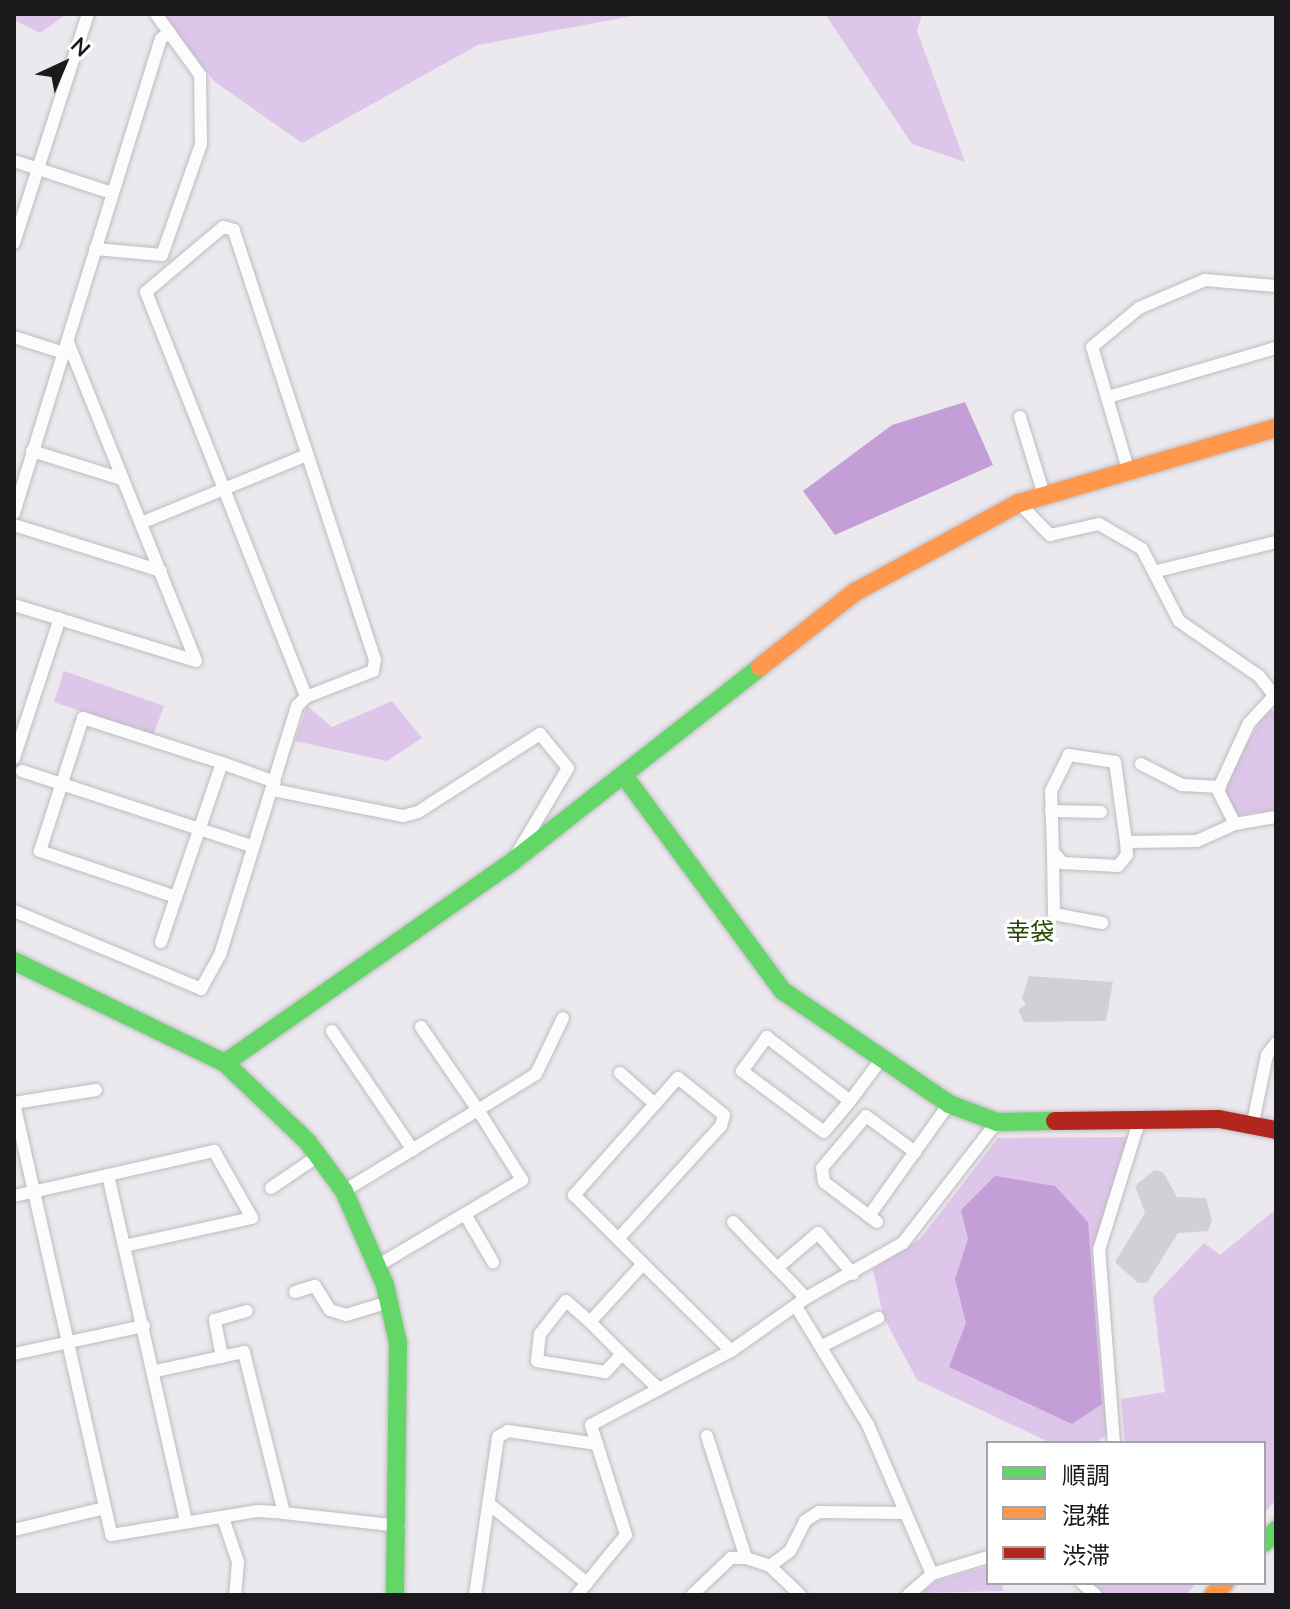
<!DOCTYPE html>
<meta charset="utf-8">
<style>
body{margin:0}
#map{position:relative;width:1290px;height:1609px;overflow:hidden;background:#ece9ee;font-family:Mulish,"Noto Sans JP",sans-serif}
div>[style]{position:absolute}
.green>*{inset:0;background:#ddc6e9}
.water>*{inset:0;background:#c49ed7}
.building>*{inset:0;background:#d2d0d4}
.roads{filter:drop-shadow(0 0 2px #bebcc0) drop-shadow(0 0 2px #bebcc0)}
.street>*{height:12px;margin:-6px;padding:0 6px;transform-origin:6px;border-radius:6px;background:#fcfcfc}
.fast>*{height:18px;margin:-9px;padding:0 9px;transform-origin:9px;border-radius:9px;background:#63d668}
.slow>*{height:18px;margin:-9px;padding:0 9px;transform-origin:9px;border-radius:9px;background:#ff974d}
.jam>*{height:18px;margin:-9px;padding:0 9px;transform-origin:9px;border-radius:9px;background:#b3261e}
span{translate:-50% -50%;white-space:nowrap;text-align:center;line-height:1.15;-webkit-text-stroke:6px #fff;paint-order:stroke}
.quarter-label{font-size:24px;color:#264804}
.frame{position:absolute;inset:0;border:16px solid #1c191d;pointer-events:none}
.legend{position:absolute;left:986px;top:1441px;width:280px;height:144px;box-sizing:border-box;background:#fff;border:2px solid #a4a3a5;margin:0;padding:10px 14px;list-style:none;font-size:24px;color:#1c191d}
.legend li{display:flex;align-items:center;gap:16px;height:40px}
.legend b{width:40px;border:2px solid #a4a3a5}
.north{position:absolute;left:24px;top:24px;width:80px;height:80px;-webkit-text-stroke:6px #fff;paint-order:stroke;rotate:44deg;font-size:22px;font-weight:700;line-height:32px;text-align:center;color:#1c191d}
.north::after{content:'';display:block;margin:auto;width:28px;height:36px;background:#1c191d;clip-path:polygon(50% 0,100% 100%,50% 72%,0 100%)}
</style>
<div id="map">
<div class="green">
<i style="clip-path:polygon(14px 14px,67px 14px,40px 33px,14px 20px)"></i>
<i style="clip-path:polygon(160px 14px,643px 14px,478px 45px,302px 143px,215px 82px)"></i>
<i style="clip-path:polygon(825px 14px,922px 14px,917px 31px,965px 162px,912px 144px)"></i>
<i style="clip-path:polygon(64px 671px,164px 706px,153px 736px,54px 702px)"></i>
<i style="clip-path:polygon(392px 701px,422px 738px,387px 761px,295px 741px,307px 706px,332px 727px)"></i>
<i style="clip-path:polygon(1267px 709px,1276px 712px,1276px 810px,1237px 815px,1226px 793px,1229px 775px)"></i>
<i style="clip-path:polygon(1130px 1137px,1093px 1247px,1107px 1435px,1095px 1443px,1051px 1443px,917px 1380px,883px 1316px,873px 1269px,921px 1238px,998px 1138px)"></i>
<i style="clip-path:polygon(1276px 1209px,1276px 1500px,1264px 1513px,1264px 1443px,1125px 1443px,1121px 1399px,1165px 1392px,1153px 1297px,1204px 1243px,1220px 1255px)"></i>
<i style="clip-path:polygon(988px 1566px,988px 1583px,1001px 1583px,1004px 1591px,921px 1593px,936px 1581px)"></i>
<i style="clip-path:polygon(1091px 1583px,1197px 1583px,1186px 1595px,1103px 1595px)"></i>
</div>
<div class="water">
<i style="clip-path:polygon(965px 402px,993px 465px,835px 535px,803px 491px,892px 425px)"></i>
<i style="clip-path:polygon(995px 1176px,1055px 1186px,1088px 1222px,1102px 1404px,1072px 1424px,949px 1367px,966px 1323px,955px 1279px,968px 1239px,961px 1210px)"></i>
</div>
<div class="building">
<i style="clip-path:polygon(1029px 976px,1113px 982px,1106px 1021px,1024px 1022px,1018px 1010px,1026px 1005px,1022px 998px)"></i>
<i style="clip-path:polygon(1154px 1170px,1163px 1172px,1177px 1197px,1206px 1198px,1212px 1220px,1208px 1231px,1178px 1233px,1147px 1283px,1138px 1283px,1115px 1262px,1145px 1213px,1135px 1186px)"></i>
</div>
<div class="roads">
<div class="street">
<i style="left:14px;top:161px;width:103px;rotate:18.1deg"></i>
<i style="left:14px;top:243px;width:241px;rotate:-72.1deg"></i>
<i style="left:95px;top:249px;width:67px;rotate:5.1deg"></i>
<i style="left:162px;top:255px;width:118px;rotate:-70.6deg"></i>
<i style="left:201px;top:144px;width:69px;rotate:-90.8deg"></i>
<i style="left:200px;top:75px;width:75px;rotate:-125.8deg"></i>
<i style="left:14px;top:337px;width:52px;rotate:17.7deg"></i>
<i style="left:1108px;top:397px;width:175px;rotate:-16.3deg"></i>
<i style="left:1020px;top:417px;width:82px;rotate:72.9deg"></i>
<i style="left:32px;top:451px;width:94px;rotate:17.3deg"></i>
<i style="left:1128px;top:469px;width:127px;rotate:-106.4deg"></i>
<i style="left:1092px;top:347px;width:61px;rotate:-39.7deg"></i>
<i style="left:1139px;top:308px;width:72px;rotate:-23deg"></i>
<i style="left:1205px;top:280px;width:71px;rotate:4.8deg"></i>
<i style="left:1019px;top:503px;width:45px;rotate:45.9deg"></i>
<i style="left:1050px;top:535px;width:50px;rotate:-12.7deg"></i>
<i style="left:1099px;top:524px;width:50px;rotate:30.2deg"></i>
<i style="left:1142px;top:549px;width:81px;rotate:62.8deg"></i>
<i style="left:1179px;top:621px;width:97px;rotate:34.5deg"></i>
<i style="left:1259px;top:676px;width:28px;rotate:52deg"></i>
<i style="left:14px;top:513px;width:496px;rotate:-72.8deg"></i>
<i style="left:161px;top:39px;width:11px;rotate:-41deg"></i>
<i style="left:141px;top:523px;width:176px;rotate:-22.3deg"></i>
<i style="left:14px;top:525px;width:154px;rotate:17.4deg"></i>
<i style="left:1157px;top:571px;width:122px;rotate:-13.7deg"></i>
<i style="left:14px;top:605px;width:190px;rotate:17.1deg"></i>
<i style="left:196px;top:661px;width:344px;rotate:-111.9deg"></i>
<i style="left:14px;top:758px;width:147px;rotate:-71.8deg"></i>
<i style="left:222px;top:763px;width:142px;rotate:108.9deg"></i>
<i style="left:176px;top:897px;width:144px;rotate:-161.3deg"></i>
<i style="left:40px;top:851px;width:140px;rotate:-72.1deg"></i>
<i style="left:83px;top:718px;width:146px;rotate:17.9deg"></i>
<i style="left:222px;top:763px;width:56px;rotate:19.7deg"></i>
<i style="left:1141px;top:764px;width:46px;rotate:27.1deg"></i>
<i style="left:1182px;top:785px;width:38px;rotate:3deg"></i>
<i style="left:22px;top:771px;width:242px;rotate:18.1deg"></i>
<i style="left:273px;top:790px;width:133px;rotate:11.3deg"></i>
<i style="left:403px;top:816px;width:16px;rotate:-15deg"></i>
<i style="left:418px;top:812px;width:145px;rotate:-32.6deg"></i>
<i style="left:540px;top:734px;width:44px;rotate:50.5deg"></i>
<i style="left:568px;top:768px;width:104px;rotate:120.8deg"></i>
<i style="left:1051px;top:811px;width:50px;rotate:1.1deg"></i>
<i style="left:1235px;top:824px;width:38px;rotate:-117deg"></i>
<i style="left:1218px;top:790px;width:74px;rotate:-65.2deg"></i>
<i style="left:1249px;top:723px;width:37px;rotate:-47deg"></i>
<i style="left:1126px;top:842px;width:81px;rotate:-97.8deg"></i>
<i style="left:1115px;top:762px;width:47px;rotate:-171.3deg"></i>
<i style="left:1069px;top:755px;width:40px;rotate:116.6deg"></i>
<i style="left:1051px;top:791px;width:61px;rotate:88.1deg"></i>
<i style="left:1053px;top:852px;width:15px;rotate:48deg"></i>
<i style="left:1063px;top:863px;width:55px;rotate:3.1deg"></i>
<i style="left:1118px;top:866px;width:14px;rotate:-51deg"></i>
<i style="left:1127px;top:855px;width:13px;rotate:-94deg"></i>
<i style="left:1126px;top:842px;width:71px;rotate:-0.8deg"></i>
<i style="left:1197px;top:841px;width:42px;rotate:-24.1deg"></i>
<i style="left:1235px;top:824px;width:42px;rotate:-9.7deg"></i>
<i style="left:1053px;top:852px;width:62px;rotate:89.1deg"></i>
<i style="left:1054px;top:914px;width:49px;rotate:10.6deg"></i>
<i style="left:14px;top:911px;width:203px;rotate:22.6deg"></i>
<i style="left:201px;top:989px;width:39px;rotate:-61deg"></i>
<i style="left:220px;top:955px;width:261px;rotate:-72.8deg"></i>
<i style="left:297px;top:706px;width:13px;rotate:-45deg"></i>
<i style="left:306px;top:697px;width:72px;rotate:-21.2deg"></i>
<i style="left:373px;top:671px;width:11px;rotate:-80deg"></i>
<i style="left:375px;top:660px;width:453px;rotate:-108.2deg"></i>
<i style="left:234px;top:230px;width:11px;rotate:-165deg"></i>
<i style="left:223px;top:227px;width:101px;rotate:139.8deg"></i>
<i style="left:146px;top:292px;width:435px;rotate:68.4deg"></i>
<i style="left:161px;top:942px;width:47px;rotate:-71.6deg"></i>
<i style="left:421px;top:1027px;width:101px;rotate:55.5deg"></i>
<i style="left:478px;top:1110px;width:68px;rotate:-31.8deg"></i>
<i style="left:536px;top:1074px;width:62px;rotate:-64.3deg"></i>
<i style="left:332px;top:1031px;width:144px;rotate:55.8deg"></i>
<i style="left:620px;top:1073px;width:47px;rotate:41.5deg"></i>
<i style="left:96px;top:1090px;width:83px;rotate:171deg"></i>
<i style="left:14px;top:1103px;width:443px;rotate:77.3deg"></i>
<i style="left:111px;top:1535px;width:149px;rotate:-9.3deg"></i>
<i style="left:258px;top:1511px;width:26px;rotate:4deg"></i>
<i style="left:284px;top:1513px;width:166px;rotate:-104deg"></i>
<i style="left:244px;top:1352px;width:91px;rotate:167.9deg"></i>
<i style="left:850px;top:1101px;width:105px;rotate:-142.4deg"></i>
<i style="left:767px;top:1037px;width:42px;rotate:126.3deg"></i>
<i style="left:742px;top:1071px;width:102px;rotate:36.6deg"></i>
<i style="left:824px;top:1132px;width:40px;rotate:-50deg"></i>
<i style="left:850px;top:1101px;width:50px;rotate:-53.1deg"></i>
<i style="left:1253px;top:1122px;width:68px;rotate:-78.2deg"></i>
<i style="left:1267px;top:1055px;width:15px;rotate:-53deg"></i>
<i style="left:108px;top:1175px;width:109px;rotate:-12.8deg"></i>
<i style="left:214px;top:1151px;width:77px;rotate:60.4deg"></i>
<i style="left:252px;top:1218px;width:130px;rotate:167.6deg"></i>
<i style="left:271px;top:1188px;width:57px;rotate:-34.2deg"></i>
<i style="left:344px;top:1191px;width:157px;rotate:-31.2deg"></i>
<i style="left:478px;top:1110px;width:83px;rotate:57.8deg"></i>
<i style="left:522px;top:1180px;width:169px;rotate:149.3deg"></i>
<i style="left:14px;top:1196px;width:96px;rotate:-12.6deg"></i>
<i style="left:108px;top:1175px;width:356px;rotate:77.3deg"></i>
<i style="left:465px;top:1214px;width:56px;rotate:59.7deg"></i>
<i style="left:869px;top:1216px;width:138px;rotate:-54.5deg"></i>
<i style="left:733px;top:1222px;width:64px;rotate:46.3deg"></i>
<i style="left:877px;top:1222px;width:66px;rotate:-143deg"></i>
<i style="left:824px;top:1182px;width:14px;rotate:-98deg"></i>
<i style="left:822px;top:1168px;width:68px;rotate:-49.8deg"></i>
<i style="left:866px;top:1116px;width:61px;rotate:36.3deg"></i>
<i style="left:618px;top:1239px;width:153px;rotate:-47.7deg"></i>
<i style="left:721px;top:1126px;width:11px;rotate:-75deg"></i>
<i style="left:724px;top:1115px;width:59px;rotate:-141.2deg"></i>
<i style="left:678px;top:1078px;width:157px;rotate:131.6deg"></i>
<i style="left:574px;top:1195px;width:62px;rotate:45deg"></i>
<i style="left:618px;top:1239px;width:159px;rotate:44.7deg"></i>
<i style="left:295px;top:1292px;width:21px;rotate:-17deg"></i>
<i style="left:315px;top:1286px;width:28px;rotate:58deg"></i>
<i style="left:330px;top:1310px;width:17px;rotate:17deg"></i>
<i style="left:346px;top:1315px;width:45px;rotate:-16.8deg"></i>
<i style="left:806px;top:1298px;width:42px;rotate:-134deg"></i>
<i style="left:777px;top:1268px;width:54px;rotate:-40.5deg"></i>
<i style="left:818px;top:1233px;width:54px;rotate:49.5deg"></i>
<i style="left:797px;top:1308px;width:137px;rotate:58.7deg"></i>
<i style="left:868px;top:1425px;width:162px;rotate:66.8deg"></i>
<i style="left:590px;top:1322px;width:45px;rotate:45deg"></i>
<i style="left:622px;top:1354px;width:25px;rotate:133deg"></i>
<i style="left:605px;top:1372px;width:69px;rotate:-170.8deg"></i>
<i style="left:537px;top:1361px;width:27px;rotate:-84deg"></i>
<i style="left:540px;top:1334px;width:42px;rotate:-51.8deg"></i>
<i style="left:566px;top:1301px;width:32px;rotate:41deg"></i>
<i style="left:590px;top:1322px;width:79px;rotate:-47.6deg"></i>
<i style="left:822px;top:1346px;width:63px;rotate:-26.6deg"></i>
<i style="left:14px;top:1354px;width:133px;rotate:-12.2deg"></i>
<i style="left:622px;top:1354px;width:51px;rotate:43.4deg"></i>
<i style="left:222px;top:1357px;width:38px;rotate:-101deg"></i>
<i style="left:215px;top:1320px;width:33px;rotate:-16deg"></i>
<i style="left:707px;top:1436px;width:128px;rotate:72.3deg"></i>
<i style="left:1114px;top:1443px;width:194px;rotate:-94.4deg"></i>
<i style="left:1099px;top:1250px;width:138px;rotate:-72.7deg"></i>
<i style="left:489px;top:1504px;width:126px;rotate:38.9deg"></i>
<i style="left:284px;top:1513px;width:116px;rotate:6.4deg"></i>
<i style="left:223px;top:1518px;width:46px;rotate:71.2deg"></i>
<i style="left:238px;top:1562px;width:33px;rotate:95deg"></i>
<i style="left:14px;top:1530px;width:89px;rotate:-13.6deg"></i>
<i style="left:770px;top:1566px;width:25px;rotate:-37deg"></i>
<i style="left:790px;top:1551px;width:34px;rotate:-63deg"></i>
<i style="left:805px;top:1521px;width:17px;rotate:-33deg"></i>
<i style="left:819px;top:1512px;width:84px;rotate:0.7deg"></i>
<i style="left:1082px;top:1583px;width:18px;rotate:41deg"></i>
<i style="left:475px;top:1595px;width:160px;rotate:-81.7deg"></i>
<i style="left:498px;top:1437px;width:12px;rotate:-31deg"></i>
<i style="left:508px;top:1431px;width:90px;rotate:8.3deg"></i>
<i style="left:577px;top:1595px;width:77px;rotate:-50.8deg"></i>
<i style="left:626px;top:1535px;width:115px;rotate:-107.7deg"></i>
<i style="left:591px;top:1425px;width:158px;rotate:-27.9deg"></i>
<i style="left:731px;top:1351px;width:92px;rotate:-35.2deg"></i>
<i style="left:806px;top:1298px;width:112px;rotate:-29.6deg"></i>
<i style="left:903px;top:1243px;width:153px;rotate:-52.2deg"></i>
<i style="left:692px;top:1595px;width:54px;rotate:-43.5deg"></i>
<i style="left:731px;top:1558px;width:15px"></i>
<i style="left:746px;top:1558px;width:25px;rotate:18deg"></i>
<i style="left:770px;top:1566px;width:42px;rotate:44deg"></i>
<i style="left:908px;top:1595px;width:32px;rotate:-41deg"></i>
<i style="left:932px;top:1574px;width:59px;rotate:-16.9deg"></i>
</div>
<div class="fast">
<i style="left:625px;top:777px;width:266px;rotate:53.6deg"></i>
<i style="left:783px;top:991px;width:201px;rotate:34.2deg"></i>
<i style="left:949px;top:1104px;width:51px;rotate:20.6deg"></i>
<i style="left:997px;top:1122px;width:58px;rotate:-1deg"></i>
<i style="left:14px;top:961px;width:234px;rotate:25.8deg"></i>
<i style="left:225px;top:1063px;width:113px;rotate:43.6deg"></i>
<i style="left:307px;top:1141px;width:62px;rotate:53.5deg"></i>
<i style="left:344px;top:1191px;width:103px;rotate:66.4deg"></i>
<i style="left:385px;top:1285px;width:59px;rotate:77.4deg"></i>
<i style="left:398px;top:1343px;width:252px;rotate:90.7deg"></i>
<i style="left:225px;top:1063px;width:352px;rotate:-35deg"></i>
<i style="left:513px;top:861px;width:314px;rotate:-38.1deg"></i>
<i style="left:1264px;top:1543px;width:18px;rotate:-47deg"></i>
</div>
<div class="slow">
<i style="left:760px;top:667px;width:121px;rotate:-38.3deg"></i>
<i style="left:855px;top:592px;width:187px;rotate:-28.5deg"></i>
<i style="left:1019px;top:503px;width:268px;rotate:-16.3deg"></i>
<i style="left:1213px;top:1595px;width:17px;rotate:-45deg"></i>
</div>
<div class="jam">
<i style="left:1055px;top:1121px;width:164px;rotate:-0.7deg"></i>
<i style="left:1219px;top:1119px;width:58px;rotate:10.9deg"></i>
</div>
</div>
<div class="quarter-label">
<span style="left:1030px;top:932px">幸袋</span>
</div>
<div class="frame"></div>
<ul class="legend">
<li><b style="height:10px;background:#63d668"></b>順調</li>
<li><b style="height:10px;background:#ff974d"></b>混雑</li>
<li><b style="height:10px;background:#b3261e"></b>渋滞</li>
</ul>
<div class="north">N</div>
</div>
